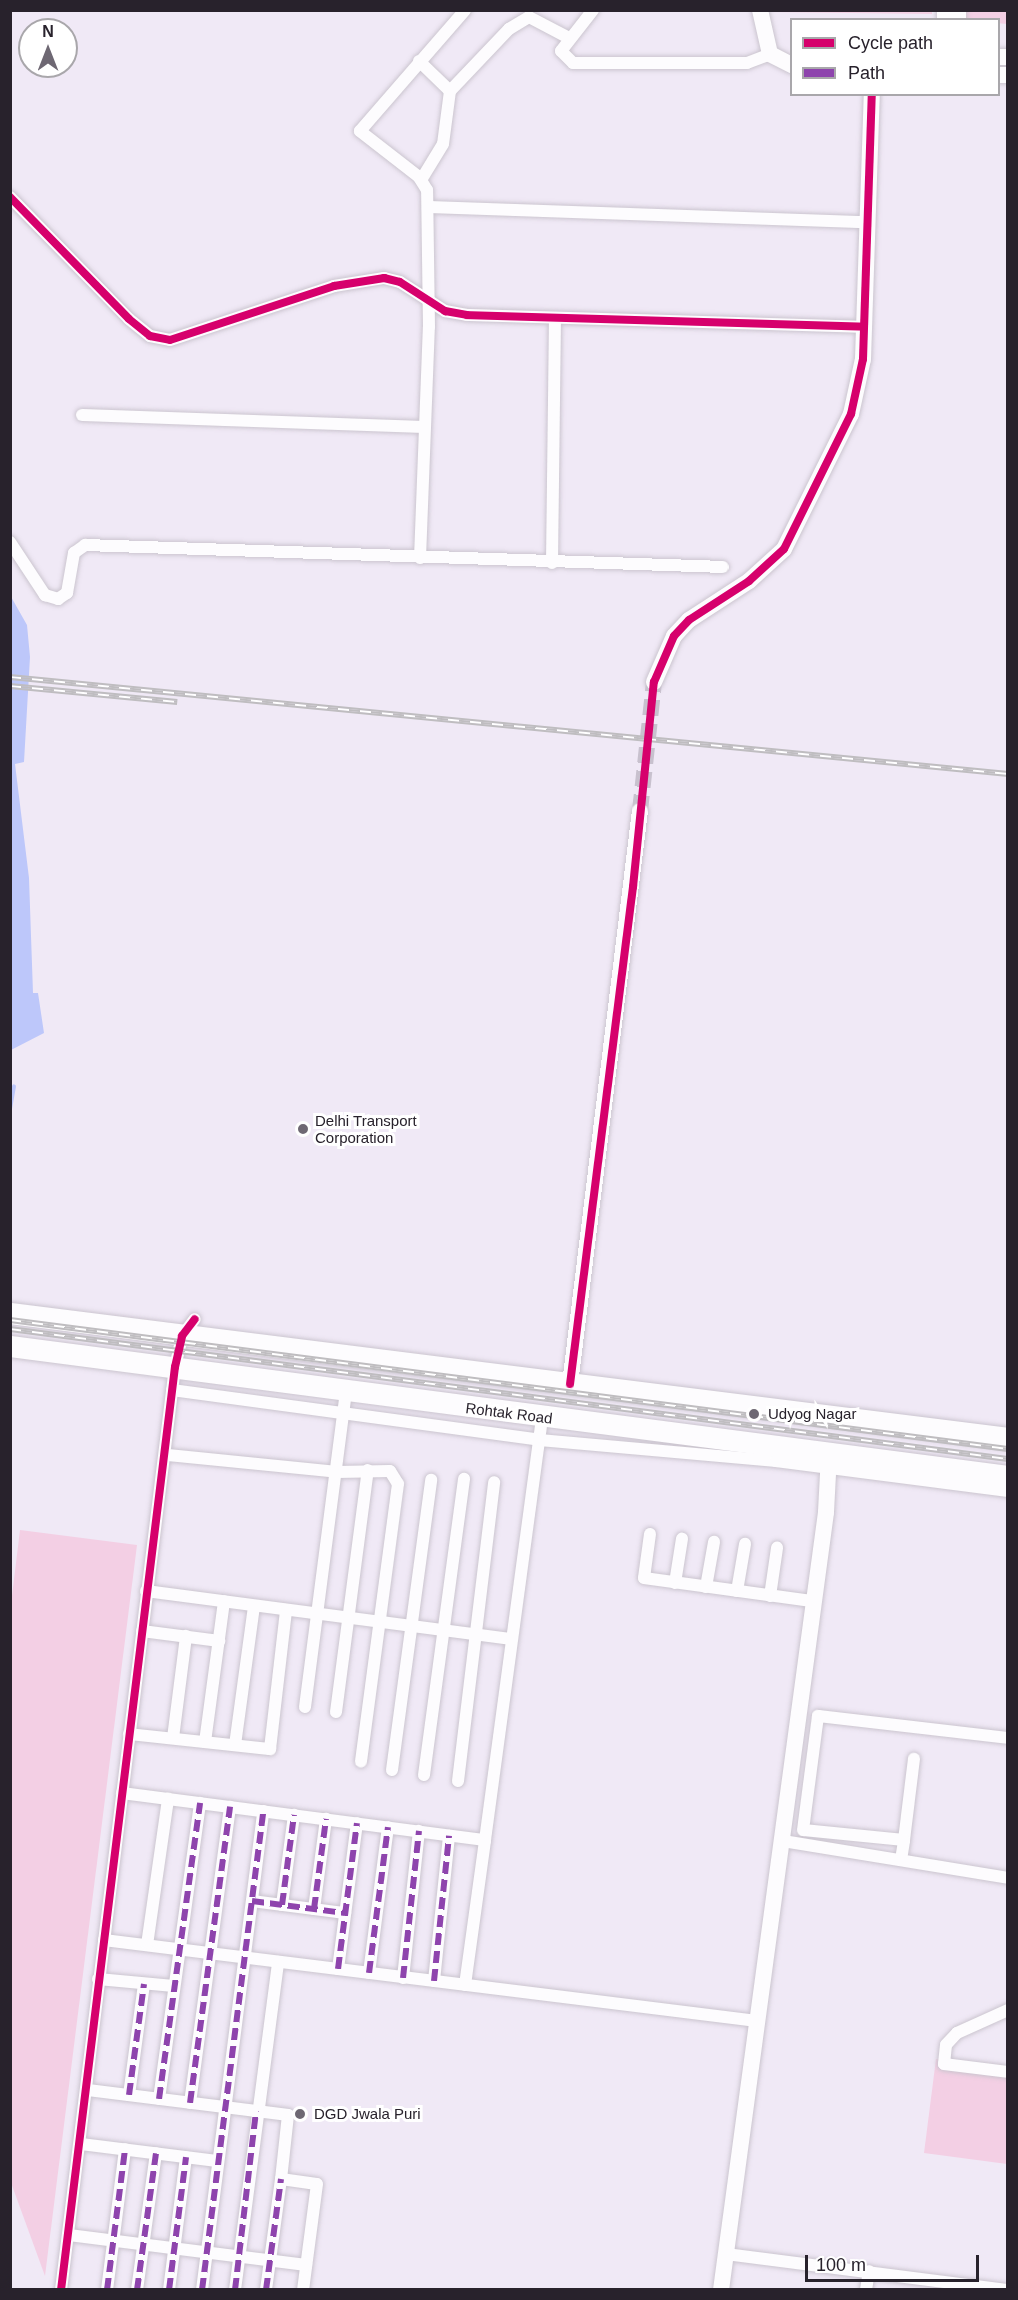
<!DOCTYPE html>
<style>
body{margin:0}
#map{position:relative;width:1018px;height:2300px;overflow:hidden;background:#f0e9f6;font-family:Helvetica,sans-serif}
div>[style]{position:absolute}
.green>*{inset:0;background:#f3cfe4}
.water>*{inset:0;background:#bdc7fa}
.stream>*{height:4px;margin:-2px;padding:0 2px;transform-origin:2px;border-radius:2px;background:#bdc7fa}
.secondary-tunnel>*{height:16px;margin-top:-8px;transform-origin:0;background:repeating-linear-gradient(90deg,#c8c1ce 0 16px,transparent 0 24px)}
.roads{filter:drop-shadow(0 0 2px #cbc5cf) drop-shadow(0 0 2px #cbc5cf)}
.street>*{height:12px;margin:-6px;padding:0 6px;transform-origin:6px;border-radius:6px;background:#fdfcfe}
.secondary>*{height:16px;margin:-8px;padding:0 8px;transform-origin:8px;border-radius:8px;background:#fdfcfe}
.highway>*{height:21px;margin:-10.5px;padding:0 10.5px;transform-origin:10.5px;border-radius:10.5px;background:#fdfcfe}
.rail>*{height:6px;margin-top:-3px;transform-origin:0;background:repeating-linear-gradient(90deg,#fff 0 11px,#bfbdc0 0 22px);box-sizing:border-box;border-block:2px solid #bfbdc0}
.quiet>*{height:6px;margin-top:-3px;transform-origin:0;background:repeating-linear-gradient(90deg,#8e44ad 0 12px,transparent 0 18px)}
.cycleway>*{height:8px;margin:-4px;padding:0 4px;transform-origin:4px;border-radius:4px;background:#d6006c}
.dots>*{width:16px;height:16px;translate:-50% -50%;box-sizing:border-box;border:3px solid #fff;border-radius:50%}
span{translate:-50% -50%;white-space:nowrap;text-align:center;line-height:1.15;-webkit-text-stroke:6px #fff;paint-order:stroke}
.poi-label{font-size:15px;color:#28222c}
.left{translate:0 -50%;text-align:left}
.street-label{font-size:15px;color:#28222c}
.frame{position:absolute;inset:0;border:12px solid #28222c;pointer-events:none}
.legend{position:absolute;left:790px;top:18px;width:210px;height:78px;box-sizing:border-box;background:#fff;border:2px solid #a9a7ab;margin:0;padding:8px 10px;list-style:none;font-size:18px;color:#28222c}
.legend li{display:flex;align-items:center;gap:12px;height:30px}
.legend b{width:30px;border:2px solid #a9a7ab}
.north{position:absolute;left:18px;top:18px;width:60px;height:60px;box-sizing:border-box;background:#fff;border:2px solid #a9a7ab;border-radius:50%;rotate:0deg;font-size:16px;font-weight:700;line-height:24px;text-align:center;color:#28222c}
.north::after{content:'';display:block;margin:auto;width:21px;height:27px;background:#6e6873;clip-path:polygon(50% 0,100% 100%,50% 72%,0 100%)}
.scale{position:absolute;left:805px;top:2255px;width:174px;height:27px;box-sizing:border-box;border:3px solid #28222c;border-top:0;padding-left:8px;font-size:18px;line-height:21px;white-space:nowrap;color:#28222c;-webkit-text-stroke:4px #fff;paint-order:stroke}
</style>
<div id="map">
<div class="green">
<i style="clip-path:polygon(770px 11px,932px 10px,932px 14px,770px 12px)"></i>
<i style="clip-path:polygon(963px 11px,1007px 11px,1007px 24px,963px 20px)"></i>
<i style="clip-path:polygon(20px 1530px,137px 1545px,45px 2276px,10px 2180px,10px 1612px)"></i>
<i style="clip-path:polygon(936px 2059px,1007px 2069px,1007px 2164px,924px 2153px)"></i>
</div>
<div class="water">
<i style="clip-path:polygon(10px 595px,27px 625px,30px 657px,24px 762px,15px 764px,29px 878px,33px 993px,38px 993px,44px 1033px,11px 1050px)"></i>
</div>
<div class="stream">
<i style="left:10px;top:1109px;width:23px;rotate:-80deg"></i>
</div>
<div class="secondary-tunnel">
<i style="left:640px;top:811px;width:130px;rotate:-83.8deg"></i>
</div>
<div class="roads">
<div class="street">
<i style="left:593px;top:10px;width:52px;rotate:128deg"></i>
<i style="left:561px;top:51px;width:17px;rotate:45deg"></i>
<i style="left:573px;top:63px;width:174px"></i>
<i style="left:747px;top:63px;width:25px;rotate:-21deg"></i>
<i style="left:419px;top:61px;width:43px;rotate:44.1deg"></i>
<i style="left:450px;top:91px;width:53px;rotate:97.5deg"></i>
<i style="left:443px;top:144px;width:42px;rotate:121.4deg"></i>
<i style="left:450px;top:91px;width:86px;rotate:-46.4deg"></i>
<i style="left:509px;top:29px;width:23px;rotate:-31deg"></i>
<i style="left:529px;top:17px;width:45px;rotate:27.7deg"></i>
<i style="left:10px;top:197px;width:170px;rotate:45.7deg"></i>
<i style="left:129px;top:319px;width:27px;rotate:39deg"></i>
<i style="left:150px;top:336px;width:20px;rotate:11deg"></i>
<i style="left:170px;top:340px;width:173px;rotate:-18.2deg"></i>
<i style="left:334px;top:286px;width:51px;rotate:-9.1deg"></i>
<i style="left:384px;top:278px;width:16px;rotate:14deg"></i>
<i style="left:400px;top:282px;width:54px;rotate:32.8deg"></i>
<i style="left:445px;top:311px;width:22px;rotate:10deg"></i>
<i style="left:467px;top:315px;width:396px;rotate:1.7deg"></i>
<i style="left:428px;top:207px;width:439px;rotate:2deg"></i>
<i style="left:82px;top:415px;width:343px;rotate:2deg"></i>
<i style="left:10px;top:542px;width:64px;rotate:56.6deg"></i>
<i style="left:45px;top:595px;width:14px;rotate:17deg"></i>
<i style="left:58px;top:599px;width:11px;rotate:-34deg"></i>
<i style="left:67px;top:593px;width:41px;rotate:-80.1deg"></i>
<i style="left:74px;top:553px;width:14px;rotate:-36deg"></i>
<i style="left:85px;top:545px;width:638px;rotate:1.97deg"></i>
<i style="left:420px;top:558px;width:231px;rotate:-87.8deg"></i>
<i style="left:429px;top:327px;width:137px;rotate:-90.8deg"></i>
<i style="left:427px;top:190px;width:15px;rotate:-122deg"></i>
<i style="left:419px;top:177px;width:75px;rotate:-142.1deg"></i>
<i style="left:360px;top:131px;width:160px;rotate:-49deg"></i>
<i style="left:552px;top:563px;width:243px;rotate:-89.3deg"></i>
<i style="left:172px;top:1390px;width:371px;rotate:7.7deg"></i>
<i style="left:540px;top:1440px;width:237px;rotate:5.1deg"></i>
<i style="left:776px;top:1461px;width:234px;rotate:7.4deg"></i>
<i style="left:168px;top:1455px;width:170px;rotate:5.7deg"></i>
<i style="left:337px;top:1472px;width:53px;rotate:-1.1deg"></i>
<i style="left:390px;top:1471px;width:15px;rotate:58deg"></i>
<i style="left:398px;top:1484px;width:280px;rotate:97.6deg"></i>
<i style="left:650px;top:1534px;width:44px;rotate:97.8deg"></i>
<i style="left:644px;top:1578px;width:171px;rotate:7.8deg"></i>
<i style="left:675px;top:1583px;width:45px;rotate:-81deg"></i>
<i style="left:706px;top:1587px;width:46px;rotate:-79.9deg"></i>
<i style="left:146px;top:1591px;width:369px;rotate:7.5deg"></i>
<i style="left:737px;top:1591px;width:48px;rotate:-80.3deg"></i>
<i style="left:770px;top:1596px;width:49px;rotate:-81.7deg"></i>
<i style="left:142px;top:1631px;width:78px;rotate:7.4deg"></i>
<i style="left:305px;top:1707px;width:318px;rotate:-82.6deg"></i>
<i style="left:336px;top:1712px;width:244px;rotate:-82.5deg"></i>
<i style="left:129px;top:1734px;width:142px;rotate:6.1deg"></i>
<i style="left:270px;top:1749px;width:140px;rotate:-83.4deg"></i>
<i style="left:173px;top:1738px;width:103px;rotate:-82.7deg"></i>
<i style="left:205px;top:1742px;width:142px;rotate:-82.3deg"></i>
<i style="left:235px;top:1745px;width:140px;rotate:-82.2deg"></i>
<i style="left:392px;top:1770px;width:293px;rotate:-82.3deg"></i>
<i style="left:424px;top:1775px;width:299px;rotate:-82.3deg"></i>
<i style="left:458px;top:1781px;width:301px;rotate:-83.1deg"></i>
<i style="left:122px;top:1793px;width:366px;rotate:7.4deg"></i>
<i style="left:485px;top:1840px;width:427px;rotate:-82.3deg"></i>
<i style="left:904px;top:1840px;width:82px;rotate:-83deg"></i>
<i style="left:783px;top:1841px;width:228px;rotate:9.3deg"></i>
<i style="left:901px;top:1860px;width:20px;rotate:-81deg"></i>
<i style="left:904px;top:1840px;width:101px;rotate:-174.3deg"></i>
<i style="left:803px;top:1830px;width:115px;rotate:-82.5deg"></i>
<i style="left:818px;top:1716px;width:191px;rotate:6.6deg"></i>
<i style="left:252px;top:1901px;width:94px;rotate:7.4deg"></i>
<i style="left:282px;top:1905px;width:91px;rotate:-82.4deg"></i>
<i style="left:314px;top:1909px;width:91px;rotate:-82.4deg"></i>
<i style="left:104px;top:1940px;width:658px;rotate:7.07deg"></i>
<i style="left:147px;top:1945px;width:148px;rotate:-81.8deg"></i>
<i style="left:338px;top:1969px;width:147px;rotate:-82.6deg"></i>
<i style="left:369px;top:1973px;width:147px;rotate:-82.6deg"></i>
<i style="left:403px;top:1978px;width:148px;rotate:-83.8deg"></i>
<i style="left:98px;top:1979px;width:76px;rotate:5.3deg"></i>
<i style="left:434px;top:1981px;width:146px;rotate:-84.1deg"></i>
<i style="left:465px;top:1985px;width:146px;rotate:-82.1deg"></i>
<i style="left:1008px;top:2010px;width:56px;rotate:155.7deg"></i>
<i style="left:957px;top:2033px;width:16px;rotate:133deg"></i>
<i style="left:946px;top:2045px;width:19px;rotate:96deg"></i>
<i style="left:944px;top:2064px;width:64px;rotate:7.1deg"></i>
<i style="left:88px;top:2090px;width:202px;rotate:7.1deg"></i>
<i style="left:288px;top:2115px;width:64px;rotate:96.2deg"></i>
<i style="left:281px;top:2179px;width:36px;rotate:8deg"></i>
<i style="left:317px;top:2184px;width:107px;rotate:97.5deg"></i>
<i style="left:129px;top:2095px;width:112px;rotate:-82.3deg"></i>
<i style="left:159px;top:2099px;width:299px;rotate:-82.1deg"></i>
<i style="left:190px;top:2103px;width:299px;rotate:-82.3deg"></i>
<i style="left:81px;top:2144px;width:137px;rotate:7.1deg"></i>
<i style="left:69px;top:2235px;width:239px;rotate:7.2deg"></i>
<i style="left:726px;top:2254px;width:283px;rotate:7.3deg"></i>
<i style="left:61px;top:2290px;width:930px;rotate:-82.96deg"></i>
<i style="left:175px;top:1367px;width:32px;rotate:-77deg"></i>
<i style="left:182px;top:1336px;width:21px;rotate:-53deg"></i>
<i style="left:107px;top:2290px;width:142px;rotate:-82.7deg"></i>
<i style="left:137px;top:2290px;width:138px;rotate:-82.1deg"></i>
<i style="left:169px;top:2290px;width:134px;rotate:-82.7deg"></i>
<i style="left:202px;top:2290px;width:483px;rotate:-82.7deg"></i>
<i style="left:235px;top:2290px;width:331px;rotate:-82.5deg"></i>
<i style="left:266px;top:2290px;width:112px;rotate:-82.3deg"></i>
<i style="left:866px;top:2290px;width:19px;rotate:-81deg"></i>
</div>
<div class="secondary">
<i style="left:760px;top:10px;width:45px;rotate:77.2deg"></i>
<i style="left:770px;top:54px;width:25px;rotate:27deg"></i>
<i style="left:945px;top:10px;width:10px;rotate:90deg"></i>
<i style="left:958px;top:10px;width:10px;rotate:90deg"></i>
<i style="left:998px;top:57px;width:10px"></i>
<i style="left:998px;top:75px;width:10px"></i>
<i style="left:654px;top:682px;width:50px;rotate:-66.5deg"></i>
<i style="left:674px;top:636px;width:22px;rotate:-47deg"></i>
<i style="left:689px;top:620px;width:72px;rotate:-33deg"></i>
<i style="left:749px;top:581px;width:47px;rotate:-42.4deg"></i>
<i style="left:784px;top:549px;width:151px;rotate:-63.6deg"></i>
<i style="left:851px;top:414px;width:56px;rotate:-77.7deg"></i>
<i style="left:863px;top:359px;width:265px;rotate:-88.1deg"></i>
<i style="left:570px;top:1384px;width:577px;rotate:-83.04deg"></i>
<i style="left:721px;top:2290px;width:785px;rotate:-82.31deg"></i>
<i style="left:826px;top:1512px;width:58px;rotate:-87deg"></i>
</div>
<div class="highway">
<i style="left:10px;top:1313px;width:1006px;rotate:7.14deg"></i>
<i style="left:10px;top:1346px;width:1006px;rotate:7.42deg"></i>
</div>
</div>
<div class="rail">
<i style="left:10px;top:677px;width:1003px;rotate:5.55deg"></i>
<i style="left:10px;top:686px;width:168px;rotate:5.5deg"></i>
<i style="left:10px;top:1320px;width:1006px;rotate:7.37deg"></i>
<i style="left:10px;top:1329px;width:1006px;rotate:7.42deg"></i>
</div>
<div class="quiet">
<i style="left:252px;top:1901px;width:94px;rotate:7.4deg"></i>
<i style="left:282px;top:1905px;width:91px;rotate:-82.4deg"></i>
<i style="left:314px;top:1909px;width:91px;rotate:-82.4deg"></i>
<i style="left:338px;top:1969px;width:147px;rotate:-82.6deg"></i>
<i style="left:369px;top:1973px;width:147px;rotate:-82.6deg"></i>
<i style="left:403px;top:1978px;width:148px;rotate:-83.8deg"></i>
<i style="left:434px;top:1981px;width:146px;rotate:-84.1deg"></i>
<i style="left:129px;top:2095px;width:112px;rotate:-82.3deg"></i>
<i style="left:159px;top:2099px;width:299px;rotate:-82.1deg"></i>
<i style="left:190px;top:2103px;width:299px;rotate:-82.3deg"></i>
<i style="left:107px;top:2290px;width:142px;rotate:-82.7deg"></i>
<i style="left:137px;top:2290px;width:138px;rotate:-82.1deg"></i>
<i style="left:169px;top:2290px;width:134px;rotate:-82.7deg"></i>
<i style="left:202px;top:2290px;width:483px;rotate:-82.7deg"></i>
<i style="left:235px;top:2290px;width:180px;rotate:-83.3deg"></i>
<i style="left:266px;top:2290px;width:112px;rotate:-82.3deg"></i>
</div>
<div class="cycleway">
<i style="left:10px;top:197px;width:170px;rotate:45.7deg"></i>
<i style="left:129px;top:319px;width:27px;rotate:39deg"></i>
<i style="left:150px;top:336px;width:20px;rotate:11deg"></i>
<i style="left:170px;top:340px;width:173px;rotate:-18.2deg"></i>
<i style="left:334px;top:286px;width:51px;rotate:-9.1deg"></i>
<i style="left:384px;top:278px;width:16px;rotate:14deg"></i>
<i style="left:400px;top:282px;width:54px;rotate:32.8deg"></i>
<i style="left:445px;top:311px;width:22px;rotate:10deg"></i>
<i style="left:467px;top:315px;width:396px;rotate:1.7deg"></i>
<i style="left:570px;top:1384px;width:501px;rotate:-82.78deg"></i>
<i style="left:633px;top:887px;width:206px;rotate:-84.2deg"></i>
<i style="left:654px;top:682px;width:50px;rotate:-66.5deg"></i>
<i style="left:674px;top:636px;width:22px;rotate:-47deg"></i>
<i style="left:689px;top:620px;width:72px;rotate:-33deg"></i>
<i style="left:749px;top:581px;width:47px;rotate:-42.4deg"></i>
<i style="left:784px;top:549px;width:151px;rotate:-63.6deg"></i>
<i style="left:851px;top:414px;width:56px;rotate:-77.7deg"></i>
<i style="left:863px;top:359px;width:265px;rotate:-88.1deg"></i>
<i style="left:61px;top:2290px;width:930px;rotate:-82.96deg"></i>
<i style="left:175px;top:1367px;width:32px;rotate:-77deg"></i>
<i style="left:182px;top:1336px;width:21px;rotate:-53deg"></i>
</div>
<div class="dots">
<i style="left:303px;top:1129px;background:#6e6873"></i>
<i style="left:754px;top:1414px;background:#6e6873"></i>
<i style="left:300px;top:2114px;background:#6e6873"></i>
</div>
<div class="poi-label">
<span class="left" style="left:315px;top:1129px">Delhi Transport<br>Corporation</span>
<span class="left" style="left:768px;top:1414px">Udyog Nagar</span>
<span class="left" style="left:314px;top:2114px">DGD Jwala Puri</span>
</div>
<div class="street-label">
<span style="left:509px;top:1413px;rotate:7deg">Rohtak Road</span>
</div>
<div class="frame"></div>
<ul class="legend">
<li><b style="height:8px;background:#d6006c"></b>Cycle path</li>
<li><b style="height:8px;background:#8e44ad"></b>Path</li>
</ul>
<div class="north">N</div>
<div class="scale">100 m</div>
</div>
